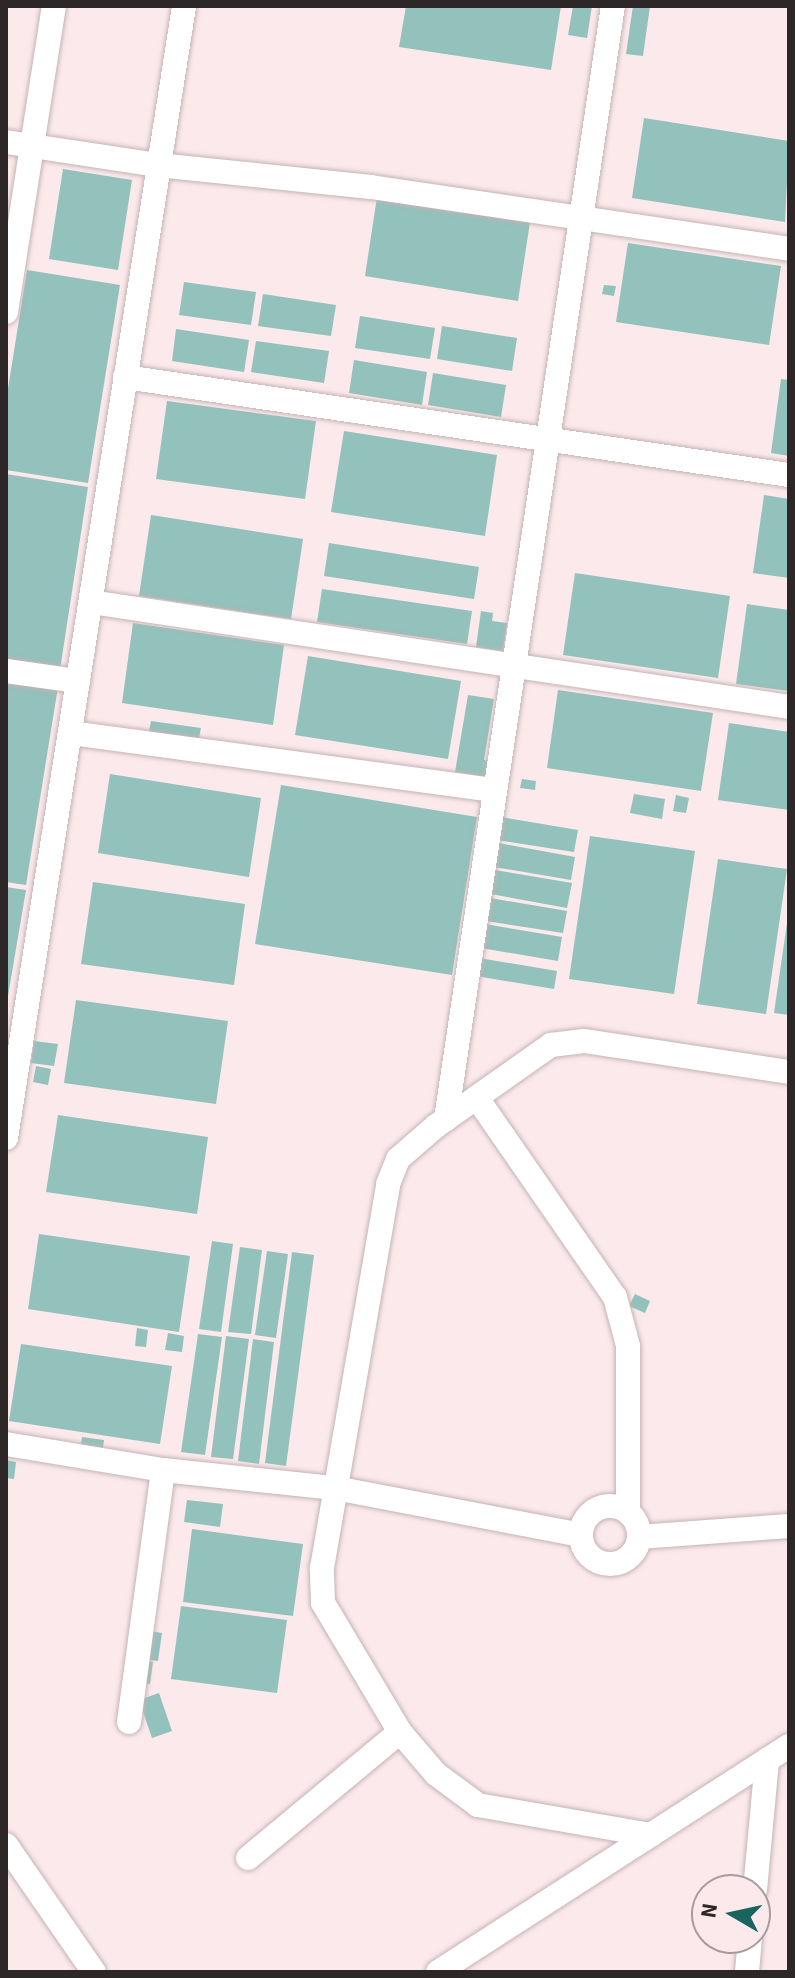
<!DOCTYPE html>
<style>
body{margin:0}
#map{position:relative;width:795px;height:1978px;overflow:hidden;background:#fbe9eb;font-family:"Source Sans 3",sans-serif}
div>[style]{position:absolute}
.building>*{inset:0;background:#93c1bb}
.roads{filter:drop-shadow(0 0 2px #c5b3b5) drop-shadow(0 0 2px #c5b3b5)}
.minor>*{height:24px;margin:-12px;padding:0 12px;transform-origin:12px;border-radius:12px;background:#fff}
.minor>.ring{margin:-12px;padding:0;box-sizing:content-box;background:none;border:24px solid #fff;border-radius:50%}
span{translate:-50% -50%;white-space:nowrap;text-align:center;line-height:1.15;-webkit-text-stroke:8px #fbe9eb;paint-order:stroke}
.frame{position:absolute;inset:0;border:8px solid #2e2728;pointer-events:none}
.north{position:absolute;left:691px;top:1874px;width:80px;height:80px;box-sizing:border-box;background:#fbe9eb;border:2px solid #a99b9d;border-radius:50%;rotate:279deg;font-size:22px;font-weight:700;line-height:32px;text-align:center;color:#2e2728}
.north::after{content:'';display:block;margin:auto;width:28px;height:36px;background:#19645d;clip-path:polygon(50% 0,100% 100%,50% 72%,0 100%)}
</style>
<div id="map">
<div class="building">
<i style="clip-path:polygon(406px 6px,561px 6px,551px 70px,399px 47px)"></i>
<i style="clip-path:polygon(573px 6px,592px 6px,587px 38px,568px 35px)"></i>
<i style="clip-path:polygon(633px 6px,650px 6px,643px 56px,626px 54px)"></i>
<i style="clip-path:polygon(644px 118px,789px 141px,785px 222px,632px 198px)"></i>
<i style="clip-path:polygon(63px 169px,132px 180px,118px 270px,49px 259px)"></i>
<i style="clip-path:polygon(377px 197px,530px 222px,518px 301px,365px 276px)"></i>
<i style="clip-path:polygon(628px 243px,781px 266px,769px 345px,616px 322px)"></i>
<i style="clip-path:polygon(27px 270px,120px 285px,88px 483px,6px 470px,6px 401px)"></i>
<i style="clip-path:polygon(184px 282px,256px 292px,251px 325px,179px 315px)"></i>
<i style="clip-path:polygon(604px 285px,616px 286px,614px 296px,602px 294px)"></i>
<i style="clip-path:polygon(263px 294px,336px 305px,331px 336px,258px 326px)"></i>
<i style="clip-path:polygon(360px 316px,435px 328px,430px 359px,355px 348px)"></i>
<i style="clip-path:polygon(442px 326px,517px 338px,512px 371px,437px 359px)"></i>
<i style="clip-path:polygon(176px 329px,249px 340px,244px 372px,172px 361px)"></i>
<i style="clip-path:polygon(256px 341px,329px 351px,324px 383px,251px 372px)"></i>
<i style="clip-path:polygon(354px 360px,427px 372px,422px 405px,349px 393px)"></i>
<i style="clip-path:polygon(433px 373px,506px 385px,501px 417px,428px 405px)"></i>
<i style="clip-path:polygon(781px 379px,789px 380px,789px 456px,771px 453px)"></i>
<i style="clip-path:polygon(167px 401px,316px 421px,305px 499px,156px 479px)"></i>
<i style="clip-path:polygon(344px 431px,497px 455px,485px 536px,331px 512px)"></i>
<i style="clip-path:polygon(6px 474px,88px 487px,60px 670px,6px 662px)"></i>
<i style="clip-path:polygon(764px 495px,789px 499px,789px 578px,753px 573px)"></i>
<i style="clip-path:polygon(151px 515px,303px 539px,291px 619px,139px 596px)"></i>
<i style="clip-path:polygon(329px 543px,479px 567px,474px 599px,324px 576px)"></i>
<i style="clip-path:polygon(575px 573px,730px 596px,718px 678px,563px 655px)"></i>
<i style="clip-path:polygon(322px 589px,472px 611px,467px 644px,317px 622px)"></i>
<i style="clip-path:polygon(747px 604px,789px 610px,789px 691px,736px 684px)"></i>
<i style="clip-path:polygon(481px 611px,493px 613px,492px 621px,507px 623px,503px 651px,476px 647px)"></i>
<i style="clip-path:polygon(133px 623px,284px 645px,273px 725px,122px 703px)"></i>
<i style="clip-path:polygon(308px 656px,461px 681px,448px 759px,295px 735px)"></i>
<i style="clip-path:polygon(6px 679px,58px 687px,26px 885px,6px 882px)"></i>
<i style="clip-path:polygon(558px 690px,713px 713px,701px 791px,547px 768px)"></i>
<i style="clip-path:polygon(468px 695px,494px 699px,484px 760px,490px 761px,487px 777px,455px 772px)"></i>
<i style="clip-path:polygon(151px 721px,201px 728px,198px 744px,148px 736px)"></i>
<i style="clip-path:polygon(729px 723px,789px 732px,789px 810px,718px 800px)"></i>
<i style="clip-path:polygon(110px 774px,261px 798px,249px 877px,98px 853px)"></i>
<i style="clip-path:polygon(522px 779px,536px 781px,535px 790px,520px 788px)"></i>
<i style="clip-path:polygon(281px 785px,477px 817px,452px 975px,255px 944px)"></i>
<i style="clip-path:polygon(634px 794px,665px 799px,662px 819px,630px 813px)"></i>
<i style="clip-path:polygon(676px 795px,689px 798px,686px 813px,673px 811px)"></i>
<i style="clip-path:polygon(501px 817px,578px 830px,574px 852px,497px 840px)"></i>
<i style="clip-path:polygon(590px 836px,695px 851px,674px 994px,569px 979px)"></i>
<i style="clip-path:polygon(498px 843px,575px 857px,571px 880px,494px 867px)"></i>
<i style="clip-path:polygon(718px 859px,787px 869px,766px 1014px,697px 1004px)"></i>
<i style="clip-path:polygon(495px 870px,572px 883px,567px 908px,491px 894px)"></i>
<i style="clip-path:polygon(93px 882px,245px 904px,234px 985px,81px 964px)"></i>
<i style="clip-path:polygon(6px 887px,26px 890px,8px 996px,6px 996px)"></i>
<i style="clip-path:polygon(490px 898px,567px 911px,563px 933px,486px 921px)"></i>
<i style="clip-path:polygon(787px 923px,789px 923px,789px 1015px,774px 1013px)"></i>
<i style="clip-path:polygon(485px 924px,562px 937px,558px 961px,481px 948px)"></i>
<i style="clip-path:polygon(479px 958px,557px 971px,554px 989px,476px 976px)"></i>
<i style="clip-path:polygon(76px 1000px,228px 1021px,216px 1104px,64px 1083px)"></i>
<i style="clip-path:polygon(34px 1041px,58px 1044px,54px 1066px,31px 1063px)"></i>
<i style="clip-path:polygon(36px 1066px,51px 1069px,48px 1085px,33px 1082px)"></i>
<i style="clip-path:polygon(58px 1115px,208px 1137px,197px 1214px,46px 1192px)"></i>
<i style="clip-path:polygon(39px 1234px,190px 1256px,179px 1332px,28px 1309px)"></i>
<i style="clip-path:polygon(212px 1241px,233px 1244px,221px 1332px,199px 1329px)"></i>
<i style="clip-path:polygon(240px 1247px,262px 1250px,251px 1334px,228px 1332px)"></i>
<i style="clip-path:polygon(267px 1251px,288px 1254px,276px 1338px,255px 1335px)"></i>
<i style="clip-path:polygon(292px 1252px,314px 1255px,286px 1466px,265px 1463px)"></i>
<i style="clip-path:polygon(635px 1294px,650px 1301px,645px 1313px,629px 1306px)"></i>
<i style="clip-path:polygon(137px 1328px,148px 1330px,146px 1347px,135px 1346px)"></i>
<i style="clip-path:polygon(168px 1333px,184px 1336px,182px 1352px,165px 1350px)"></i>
<i style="clip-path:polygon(198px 1334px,222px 1337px,205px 1455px,181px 1452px)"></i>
<i style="clip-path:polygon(226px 1336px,249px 1339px,233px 1459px,211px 1457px)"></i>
<i style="clip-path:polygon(253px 1339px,274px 1342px,259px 1464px,238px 1461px)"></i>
<i style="clip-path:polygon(21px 1344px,172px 1366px,160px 1444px,9px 1421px)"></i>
<i style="clip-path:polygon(82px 1437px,104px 1440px,102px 1454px,80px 1451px)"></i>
<i style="clip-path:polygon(6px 1460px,16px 1462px,14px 1479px,6px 1478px)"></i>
<i style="clip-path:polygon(187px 1500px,223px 1504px,220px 1527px,184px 1522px)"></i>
<i style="clip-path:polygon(192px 1529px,303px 1544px,293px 1616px,183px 1602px)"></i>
<i style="clip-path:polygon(181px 1606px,287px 1620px,277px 1693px,171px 1679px)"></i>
<i style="clip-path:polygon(144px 1630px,162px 1633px,158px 1661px,140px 1659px)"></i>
<i style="clip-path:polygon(142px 1660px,153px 1662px,150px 1684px,138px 1682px)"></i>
<i style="clip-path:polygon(159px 1693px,172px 1731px,152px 1738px,139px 1700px)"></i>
</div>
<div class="roads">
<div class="minor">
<i style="left:6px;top:142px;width:154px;rotate:8.6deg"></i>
<i style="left:158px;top:165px;width:214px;rotate:5.9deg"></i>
<i style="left:371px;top:187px;width:423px;rotate:8.4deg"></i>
<i style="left:6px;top:312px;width:310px;rotate:-81.1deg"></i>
<i style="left:125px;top:377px;width:671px;rotate:8.4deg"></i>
<i style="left:91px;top:602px;width:706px;rotate:8.55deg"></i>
<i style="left:6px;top:671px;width:73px;rotate:7.9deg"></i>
<i style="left:71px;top:733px;width:426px;rotate:7.7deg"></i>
<i style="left:477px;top:1098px;width:242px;rotate:55.3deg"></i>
<i style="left:615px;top:1297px;width:51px;rotate:75.1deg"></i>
<i style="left:628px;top:1346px;width:166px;rotate:90deg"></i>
<i style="left:446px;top:1119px;width:1125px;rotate:-81.47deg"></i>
<i style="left:6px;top:1138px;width:1146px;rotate:-81.06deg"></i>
<i style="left:6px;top:1444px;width:159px;rotate:9.4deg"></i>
<i style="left:163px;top:1470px;width:173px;rotate:6deg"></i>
<i style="left:335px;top:1488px;width:250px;rotate:10.8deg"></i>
<i class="ring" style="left:581px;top:1506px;width:34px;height:34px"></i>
<i style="left:639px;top:1537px;width:150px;rotate:-4.2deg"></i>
<i style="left:129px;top:1722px;width:254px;rotate:-82.3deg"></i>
<i style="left:651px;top:1835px;width:176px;rotate:-170.2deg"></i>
<i style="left:478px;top:1805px;width:52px;rotate:-143.6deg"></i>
<i style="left:436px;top:1774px;width:55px;rotate:-130.6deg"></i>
<i style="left:400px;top:1732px;width:150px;rotate:-120.8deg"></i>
<i style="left:323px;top:1603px;width:35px;rotate:-92deg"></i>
<i style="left:322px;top:1568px;width:390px;rotate:-80.2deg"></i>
<i style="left:388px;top:1184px;width:27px;rotate:-68deg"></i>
<i style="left:398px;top:1159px;width:50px;rotate:-41deg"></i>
<i style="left:436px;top:1126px;width:141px;rotate:-35.2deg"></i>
<i style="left:551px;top:1045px;width:33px;rotate:-7deg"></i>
<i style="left:584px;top:1041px;width:207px;rotate:8.6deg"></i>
<i style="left:6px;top:1845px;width:155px;rotate:55.3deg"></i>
<i style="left:248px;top:1858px;width:197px;rotate:-39.7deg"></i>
<i style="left:755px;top:1890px;width:131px;rotate:-84.7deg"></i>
<i style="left:438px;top:1972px;width:417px;rotate:-32.8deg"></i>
<i style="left:747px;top:1972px;width:34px;rotate:-85deg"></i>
</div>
</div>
<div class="frame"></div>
<div class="north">N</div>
</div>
